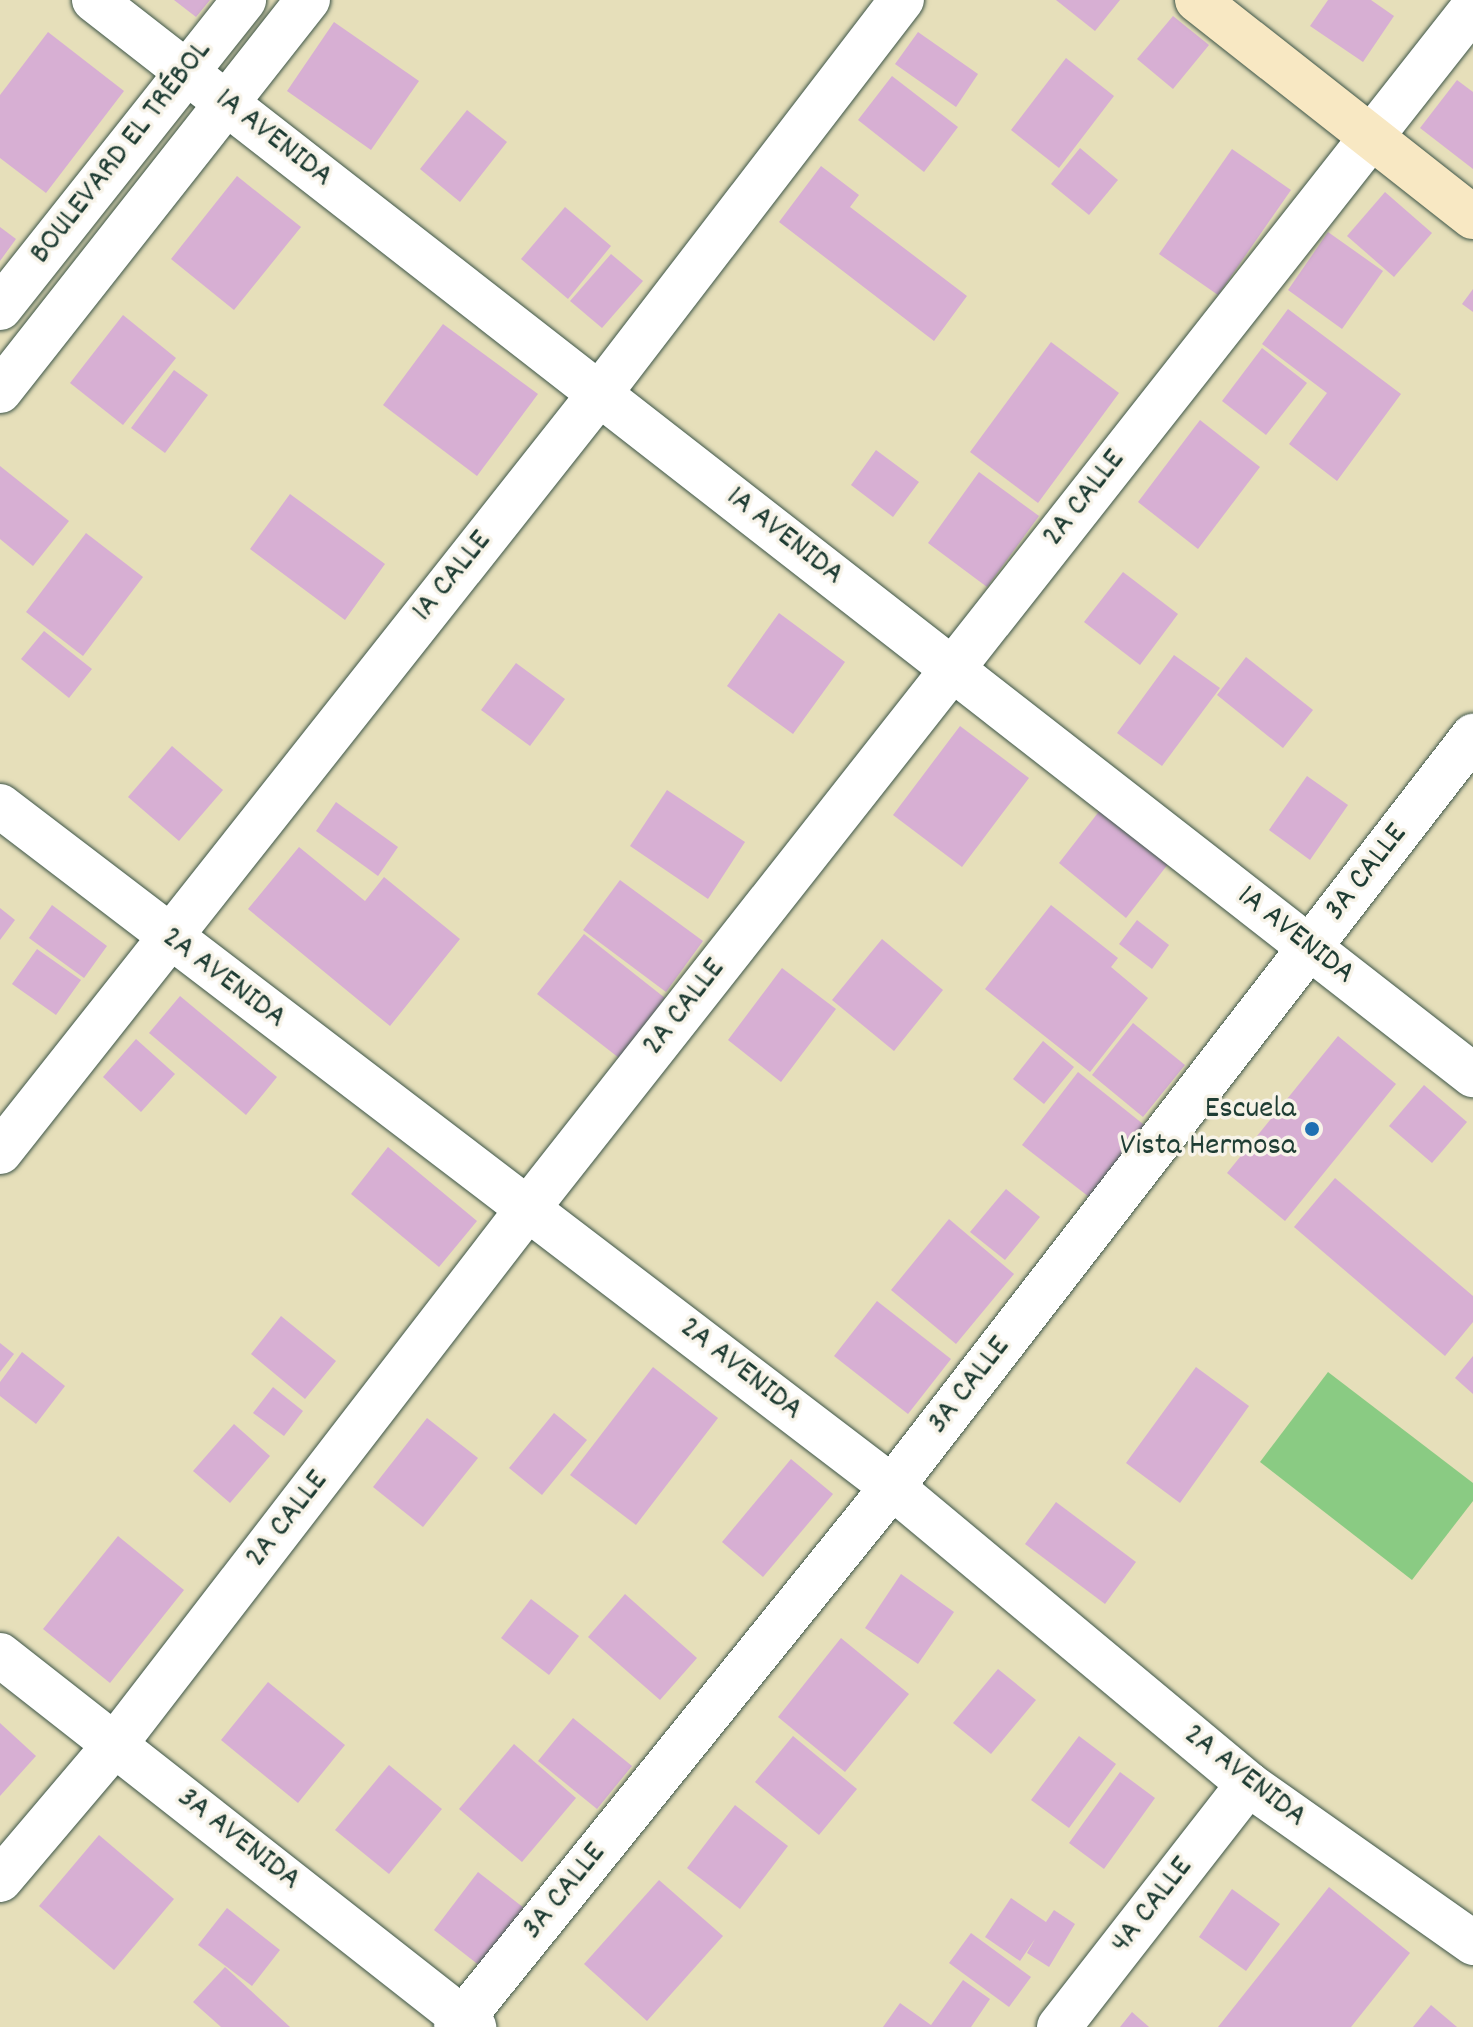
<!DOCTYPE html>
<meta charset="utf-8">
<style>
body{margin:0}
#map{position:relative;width:1473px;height:2027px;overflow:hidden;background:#e6dfba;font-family:Dekko,sans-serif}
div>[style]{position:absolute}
.green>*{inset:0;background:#8acb83}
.building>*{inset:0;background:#d7afd3}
.roads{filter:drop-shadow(0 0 2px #3d5548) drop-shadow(0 0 2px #3d5548)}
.street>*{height:44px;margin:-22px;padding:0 22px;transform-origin:22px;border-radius:22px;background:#fff}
.secondary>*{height:44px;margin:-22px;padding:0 22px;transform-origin:22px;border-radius:22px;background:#f8e8c3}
.dots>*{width:22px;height:22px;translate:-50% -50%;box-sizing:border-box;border:4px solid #f7f3e8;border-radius:50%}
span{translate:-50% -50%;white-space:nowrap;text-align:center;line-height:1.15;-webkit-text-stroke:7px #f7f3e8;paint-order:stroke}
.street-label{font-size:32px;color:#1f3d34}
.poi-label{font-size:32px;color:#1f3d34}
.right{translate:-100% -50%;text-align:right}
</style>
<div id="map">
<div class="green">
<i style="clip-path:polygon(1328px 1372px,1473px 1483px,1473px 1501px,1412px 1580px,1260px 1462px)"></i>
</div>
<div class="building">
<i style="clip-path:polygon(174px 0,210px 0,196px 17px)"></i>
<i style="clip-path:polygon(1056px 0,1120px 0,1095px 31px)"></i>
<i style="clip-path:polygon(1328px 0,1371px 0,1394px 16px,1363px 62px,1310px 26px)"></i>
<i style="clip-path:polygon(1173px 16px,1209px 45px,1173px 89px,1137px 59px)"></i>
<i style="clip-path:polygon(334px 22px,419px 81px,371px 150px,287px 91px)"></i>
<i style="clip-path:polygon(48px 32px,124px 91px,46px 193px,0 158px,0 95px)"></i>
<i style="clip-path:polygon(918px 32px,978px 74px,956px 107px,895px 64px)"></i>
<i style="clip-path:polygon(1066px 58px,1114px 96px,1059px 168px,1011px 130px)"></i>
<i style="clip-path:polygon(892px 76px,958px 127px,924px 172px,858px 120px)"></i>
<i style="clip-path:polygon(1457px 80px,1473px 92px,1473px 169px,1420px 128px)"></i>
<i style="clip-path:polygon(467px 110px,507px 142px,460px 202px,420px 169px)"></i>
<i style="clip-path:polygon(1080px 148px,1118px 180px,1089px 215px,1051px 184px)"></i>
<i style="clip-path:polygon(1232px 149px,1291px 190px,1218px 295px,1159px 254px)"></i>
<i style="clip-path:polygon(821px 166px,859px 195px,850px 207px,967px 296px,934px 341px,779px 222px)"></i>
<i style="clip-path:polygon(237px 176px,301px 227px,234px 310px,171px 259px)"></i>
<i style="clip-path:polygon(1385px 192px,1432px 233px,1394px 277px,1347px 236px)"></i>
<i style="clip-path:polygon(565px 207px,611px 246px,568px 299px,521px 259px)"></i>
<i style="clip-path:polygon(0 227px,16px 239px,0 261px)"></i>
<i style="clip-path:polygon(1328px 232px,1383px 271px,1342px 329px,1288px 290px)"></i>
<i style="clip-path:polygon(611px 254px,643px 281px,602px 328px,570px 301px)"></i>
<i style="clip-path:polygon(1473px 289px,1473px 312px,1462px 304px)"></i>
<i style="clip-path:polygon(1288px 309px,1401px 394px,1337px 481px,1289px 444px,1327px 393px,1262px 344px)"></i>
<i style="clip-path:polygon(123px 315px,176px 358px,123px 425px,70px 383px)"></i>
<i style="clip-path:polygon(443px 324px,538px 394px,477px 476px,383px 405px)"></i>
<i style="clip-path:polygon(1051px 342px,1119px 393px,1038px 503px,970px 452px)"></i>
<i style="clip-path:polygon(1262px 348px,1307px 383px,1266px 435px,1222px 401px)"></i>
<i style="clip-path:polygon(174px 370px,208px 395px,165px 453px,131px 428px)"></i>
<i style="clip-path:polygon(1200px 420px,1260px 467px,1198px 549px,1138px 502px)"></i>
<i style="clip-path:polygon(876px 450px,919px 482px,893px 517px,851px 485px)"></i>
<i style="clip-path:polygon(0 466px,69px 521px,33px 566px,0 539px)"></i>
<i style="clip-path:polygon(979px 472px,1039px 516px,987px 587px,928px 543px)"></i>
<i style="clip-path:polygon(290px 494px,385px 564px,345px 620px,250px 549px)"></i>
<i style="clip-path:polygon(86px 533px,143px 577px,83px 656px,26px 612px)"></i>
<i style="clip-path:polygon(1123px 572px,1178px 614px,1140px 665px,1084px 622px)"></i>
<i style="clip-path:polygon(779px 613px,845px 662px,793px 734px,727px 686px)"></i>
<i style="clip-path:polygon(44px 631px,92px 669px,69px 698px,21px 659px)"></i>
<i style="clip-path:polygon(1174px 655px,1220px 688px,1162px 766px,1117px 733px)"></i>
<i style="clip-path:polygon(1246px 657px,1313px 710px,1283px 748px,1217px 695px)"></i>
<i style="clip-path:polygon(516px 663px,565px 699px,530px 746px,481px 710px)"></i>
<i style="clip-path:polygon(960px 726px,1029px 778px,962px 867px,893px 815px)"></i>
<i style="clip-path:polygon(172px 746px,223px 790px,179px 841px,128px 797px)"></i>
<i style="clip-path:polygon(1307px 776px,1348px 805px,1310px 860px,1269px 830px)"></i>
<i style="clip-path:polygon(667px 790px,745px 842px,708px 899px,630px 846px)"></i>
<i style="clip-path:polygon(336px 802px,398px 847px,378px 876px,316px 831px)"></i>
<i style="clip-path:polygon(1104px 805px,1172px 859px,1126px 918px,1059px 863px)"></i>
<i style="clip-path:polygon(299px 847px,365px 901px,384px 877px,460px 939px,390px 1026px,248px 909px)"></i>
<i style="clip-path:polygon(620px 880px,703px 941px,666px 992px,583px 930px)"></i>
<i style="clip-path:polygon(52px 905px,107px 946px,84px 978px,29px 938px)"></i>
<i style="clip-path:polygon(1051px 905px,1118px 958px,1111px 967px,1148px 998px,1090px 1072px,985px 989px)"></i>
<i style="clip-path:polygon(0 908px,15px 920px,0 940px)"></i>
<i style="clip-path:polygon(1137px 920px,1169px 945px,1152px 969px,1119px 944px)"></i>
<i style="clip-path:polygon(584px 934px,665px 998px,619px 1058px,537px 994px)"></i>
<i style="clip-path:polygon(882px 939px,943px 990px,894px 1051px,832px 1000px)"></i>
<i style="clip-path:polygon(37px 949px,81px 980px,56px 1015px,12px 984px)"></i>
<i style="clip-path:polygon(782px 968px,836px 1009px,781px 1082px,728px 1040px)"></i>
<i style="clip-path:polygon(180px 996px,277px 1077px,246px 1115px,149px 1033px)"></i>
<i style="clip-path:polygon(1133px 1023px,1185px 1065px,1143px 1117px,1092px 1075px)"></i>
<i style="clip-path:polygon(1338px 1036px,1396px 1084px,1285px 1221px,1227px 1173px)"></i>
<i style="clip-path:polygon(136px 1039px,175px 1074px,141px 1112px,103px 1077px)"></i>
<i style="clip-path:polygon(1043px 1041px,1074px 1067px,1044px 1104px,1013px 1079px)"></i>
<i style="clip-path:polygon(1078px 1072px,1148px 1128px,1093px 1200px,1022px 1145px)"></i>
<i style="clip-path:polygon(1424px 1085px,1467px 1122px,1432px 1163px,1389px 1126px)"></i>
<i style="clip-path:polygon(388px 1147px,477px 1221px,439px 1267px,351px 1194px)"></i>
<i style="clip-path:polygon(1335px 1178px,1473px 1296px,1473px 1322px,1445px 1356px,1294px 1227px)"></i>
<i style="clip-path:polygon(1006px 1189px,1040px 1217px,1005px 1260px,970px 1232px)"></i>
<i style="clip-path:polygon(949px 1219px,1014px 1274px,956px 1344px,891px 1290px)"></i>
<i style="clip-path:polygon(877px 1301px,951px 1359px,908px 1414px,834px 1356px)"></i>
<i style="clip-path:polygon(281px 1316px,336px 1361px,305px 1399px,251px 1354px)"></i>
<i style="clip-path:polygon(0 1343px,14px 1354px,0 1372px)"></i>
<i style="clip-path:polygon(22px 1352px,65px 1386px,36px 1424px,0 1396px,0 1382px)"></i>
<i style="clip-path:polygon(1473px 1356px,1473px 1394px,1455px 1378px)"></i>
<i style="clip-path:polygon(653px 1367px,718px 1418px,636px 1525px,570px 1475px)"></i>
<i style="clip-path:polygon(1196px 1367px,1249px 1406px,1180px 1503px,1126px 1463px)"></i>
<i style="clip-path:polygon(273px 1387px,303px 1411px,284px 1436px,253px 1413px)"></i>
<i style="clip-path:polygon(554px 1413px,587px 1440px,542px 1495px,509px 1468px)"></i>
<i style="clip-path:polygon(427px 1418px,478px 1458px,423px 1527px,373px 1487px)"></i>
<i style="clip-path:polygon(234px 1424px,270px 1456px,230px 1503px,193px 1471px)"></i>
<i style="clip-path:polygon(791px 1459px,833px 1494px,763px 1577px,722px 1542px)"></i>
<i style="clip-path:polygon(1056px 1502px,1136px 1562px,1105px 1604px,1025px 1544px)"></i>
<i style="clip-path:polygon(118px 1536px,184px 1590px,110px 1683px,43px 1629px)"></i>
<i style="clip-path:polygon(901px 1574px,954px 1612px,918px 1664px,865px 1628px)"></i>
<i style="clip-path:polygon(625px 1594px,697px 1658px,660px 1700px,588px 1637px)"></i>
<i style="clip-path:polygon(531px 1599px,579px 1636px,549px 1675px,501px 1638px)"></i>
<i style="clip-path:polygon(841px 1638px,909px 1694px,845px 1772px,778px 1717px)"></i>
<i style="clip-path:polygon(998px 1669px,1036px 1700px,991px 1754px,953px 1723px)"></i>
<i style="clip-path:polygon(268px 1682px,345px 1745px,298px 1803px,221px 1740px)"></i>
<i style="clip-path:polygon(573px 1718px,632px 1766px,597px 1809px,538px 1761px)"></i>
<i style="clip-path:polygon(0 1723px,36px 1756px,0 1796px)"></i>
<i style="clip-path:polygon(793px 1736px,857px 1789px,819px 1835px,755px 1782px)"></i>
<i style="clip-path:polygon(1079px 1736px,1116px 1764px,1069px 1828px,1031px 1800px)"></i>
<i style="clip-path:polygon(514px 1744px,576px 1798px,522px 1862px,459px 1809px)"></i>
<i style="clip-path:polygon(389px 1765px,442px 1809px,389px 1874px,335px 1830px)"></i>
<i style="clip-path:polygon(1120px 1772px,1155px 1798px,1104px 1869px,1069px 1843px)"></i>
<i style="clip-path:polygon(735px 1805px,788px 1846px,740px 1909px,687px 1868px)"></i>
<i style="clip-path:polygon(99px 1835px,174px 1899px,114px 1970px,39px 1906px)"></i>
<i style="clip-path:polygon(478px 1872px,524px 1908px,480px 1966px,434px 1930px)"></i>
<i style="clip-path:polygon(659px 1880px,723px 1936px,647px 2021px,584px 1964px)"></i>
<i style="clip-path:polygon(1329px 1887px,1410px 1953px,1351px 2027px,1218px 2027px)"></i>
<i style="clip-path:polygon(1232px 1889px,1280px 1924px,1246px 1971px,1199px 1937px)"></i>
<i style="clip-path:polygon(1011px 1898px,1046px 1922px,1054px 1910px,1075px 1924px,1049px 1967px,1027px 1953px,1035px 1939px,1020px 1961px,985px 1937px)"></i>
<i style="clip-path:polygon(227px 1908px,280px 1950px,252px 1986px,198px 1945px)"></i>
<i style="clip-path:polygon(971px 1933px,1031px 1977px,1009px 2007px,949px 1963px)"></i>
<i style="clip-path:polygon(225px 1967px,290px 2027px,221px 2027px,193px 2002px)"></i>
<i style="clip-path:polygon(963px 1980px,990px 1999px,971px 2027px,883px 2027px,900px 2003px,931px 2025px)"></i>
<i style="clip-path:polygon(1431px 2005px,1457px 2027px,1413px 2027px)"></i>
<i style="clip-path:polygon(1132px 2012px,1149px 2027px,1120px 2027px)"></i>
</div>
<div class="roads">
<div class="street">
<i style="left:94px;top:0;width:1749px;rotate:37.94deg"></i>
<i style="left:0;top:308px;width:393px;rotate:-51.6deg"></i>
<i style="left:0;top:391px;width:498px;rotate:-51.8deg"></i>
<i style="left:0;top:806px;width:1122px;rotate:37.36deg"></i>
<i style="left:892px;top:1487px;width:464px;rotate:39.8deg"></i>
<i style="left:1248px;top:1784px;width:276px;rotate:35.2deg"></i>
<i style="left:0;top:1152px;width:968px;rotate:-51.67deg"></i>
<i style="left:600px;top:393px;width:496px;rotate:-52.5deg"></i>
<i style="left:0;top:1655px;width:603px;rotate:38.13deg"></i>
<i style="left:0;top:1880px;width:180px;rotate:-49.7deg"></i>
<i style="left:116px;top:1743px;width:677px;rotate:-52.38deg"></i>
<i style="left:529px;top:1207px;width:1526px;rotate:-51.79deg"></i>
<i style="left:456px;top:2027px;width:694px;rotate:-51.08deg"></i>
<i style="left:892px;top:1487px;width:950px;rotate:-52.27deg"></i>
<i style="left:1059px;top:2027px;width:308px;rotate:-52.1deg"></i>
</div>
<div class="secondary">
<i style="left:1197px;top:0;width:351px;rotate:38.2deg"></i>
</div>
</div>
<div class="dots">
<i style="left:1312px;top:1129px;background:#1f6fb2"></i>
</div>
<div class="street-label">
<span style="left:273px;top:139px;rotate:38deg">1A AVENIDA</span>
<span style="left:122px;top:153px;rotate:-52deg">BOULEVARD EL TRÉBOL</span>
<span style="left:1085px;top:499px;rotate:-52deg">2A CALLE</span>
<span style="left:784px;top:537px;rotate:38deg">1A AVENIDA</span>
<span style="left:453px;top:577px;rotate:-51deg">1A CALLE</span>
<span style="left:1367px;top:873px;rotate:-52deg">3A CALLE</span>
<span style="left:1295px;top:936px;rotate:38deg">1A AVENIDA</span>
<span style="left:223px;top:979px;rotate:37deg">2A AVENIDA</span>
<span style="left:685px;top:1008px;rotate:-52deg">2A CALLE</span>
<span style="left:740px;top:1370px;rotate:38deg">2A AVENIDA</span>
<span style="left:970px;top:1386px;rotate:-52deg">3A CALLE</span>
<span style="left:288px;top:1520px;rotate:-52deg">2A CALLE</span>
<span style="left:1244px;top:1777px;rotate:38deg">2A AVENIDA</span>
<span style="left:238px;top:1840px;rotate:38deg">3A AVENIDA</span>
<span style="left:565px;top:1892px;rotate:-51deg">3A CALLE</span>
<span style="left:1153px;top:1906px;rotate:-52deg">4A CALLE</span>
</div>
<div class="poi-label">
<span class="right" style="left:1296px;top:1129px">Escuela<br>Vista Hermosa</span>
</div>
</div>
